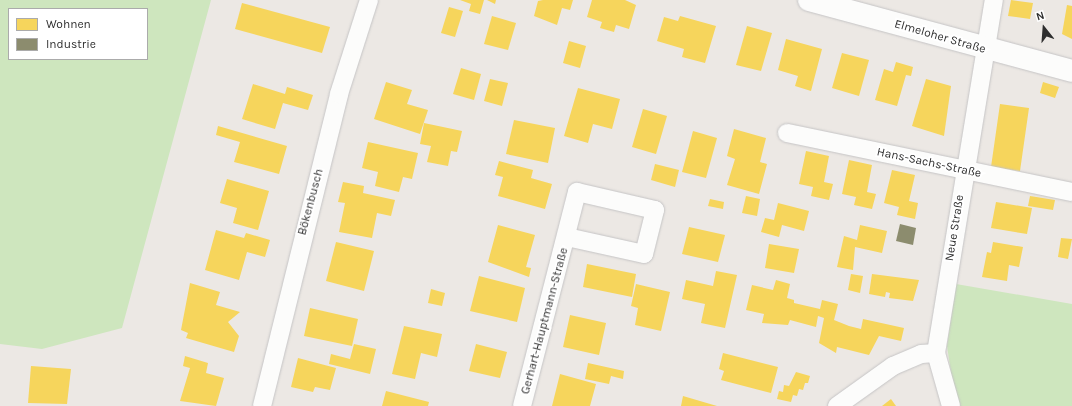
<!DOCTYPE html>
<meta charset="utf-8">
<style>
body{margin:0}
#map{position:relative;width:1072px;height:406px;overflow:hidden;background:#ece8e4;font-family:Karla,sans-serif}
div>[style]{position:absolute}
.green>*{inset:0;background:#cee6be}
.homes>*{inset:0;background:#f6d55c}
.industry>*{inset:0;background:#8c8c6e}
.roads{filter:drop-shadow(0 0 1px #c5c4c5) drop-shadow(0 0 1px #c5c4c5)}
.minor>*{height:18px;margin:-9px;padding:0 9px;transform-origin:9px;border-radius:9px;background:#fcfcfb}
.tertiary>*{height:22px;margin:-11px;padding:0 11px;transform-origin:11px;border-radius:11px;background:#fcfcfb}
span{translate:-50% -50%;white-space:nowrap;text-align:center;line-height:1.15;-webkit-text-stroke:4px #fff;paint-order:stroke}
.street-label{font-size:12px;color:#2e2e2e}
.legend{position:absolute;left:8px;top:8px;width:140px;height:52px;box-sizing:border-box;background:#fff;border:1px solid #ababab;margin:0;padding:5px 7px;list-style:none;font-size:12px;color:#2e2e2e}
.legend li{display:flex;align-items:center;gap:8px;height:20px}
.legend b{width:20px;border:1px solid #ababab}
.north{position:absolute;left:1024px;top:8px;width:40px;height:40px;-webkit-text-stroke:3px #fff;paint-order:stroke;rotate:343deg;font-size:11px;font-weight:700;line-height:16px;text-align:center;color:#2e2e2e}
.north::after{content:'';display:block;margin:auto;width:14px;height:18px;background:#2e2e2e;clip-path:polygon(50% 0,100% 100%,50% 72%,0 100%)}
</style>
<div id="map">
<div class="green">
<i style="clip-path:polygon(evenodd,0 0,211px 0,122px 328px,42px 349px,0 344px,0 0,9px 9px,147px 9px,147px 59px,9px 59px,9px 9px)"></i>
<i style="clip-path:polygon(956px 284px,1072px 304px,1072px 406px,956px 406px,947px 346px)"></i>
</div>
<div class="homes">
<i style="clip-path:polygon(460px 0,484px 0,480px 14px,469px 11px,471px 4px)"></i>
<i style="clip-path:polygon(487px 0,496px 0,495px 4px)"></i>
<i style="clip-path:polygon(543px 0,573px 0,570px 10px,562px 8px,557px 25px,534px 16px,538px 1px)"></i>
<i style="clip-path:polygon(592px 0,625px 0,636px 5px,629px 29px,616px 25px,614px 32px,600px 28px,602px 22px,587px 17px)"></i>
<i style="clip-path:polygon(1011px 0,1033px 3px,1030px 19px,1008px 16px)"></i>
<i style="clip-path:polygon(242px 3px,330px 27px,322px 53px,235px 29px)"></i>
<i style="clip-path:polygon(1067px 5px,1072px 6px,1072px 39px,1062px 34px)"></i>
<i style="clip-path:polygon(449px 7px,463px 11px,455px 37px,441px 33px)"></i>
<i style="clip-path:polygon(492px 16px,516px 23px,508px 50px,484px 44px)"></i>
<i style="clip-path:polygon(680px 16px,716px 26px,705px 63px,682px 57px,684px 49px,657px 41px,664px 17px,678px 21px)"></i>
<i style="clip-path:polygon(747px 26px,772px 33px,761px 71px,736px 65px)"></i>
<i style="clip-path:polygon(786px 39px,822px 49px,811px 91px,795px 86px,798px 76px,778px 70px)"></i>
<i style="clip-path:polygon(569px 41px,586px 46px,580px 68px,563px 63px)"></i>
<i style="clip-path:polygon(842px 53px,869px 60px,859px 96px,832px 88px)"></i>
<i style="clip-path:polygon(896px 62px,913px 67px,911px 76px,906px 75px,897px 106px,875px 100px,884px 69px,893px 72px)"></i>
<i style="clip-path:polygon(461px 68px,481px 74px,474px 100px,453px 94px)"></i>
<i style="clip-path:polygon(490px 79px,508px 83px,502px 106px,484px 101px)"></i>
<i style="clip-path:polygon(926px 79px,951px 86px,944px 136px,912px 126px)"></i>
<i style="clip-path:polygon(386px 82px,412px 90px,407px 104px,428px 110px,420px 134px,374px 119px)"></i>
<i style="clip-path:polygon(1043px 82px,1059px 87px,1055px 98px,1040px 93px)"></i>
<i style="clip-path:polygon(253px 84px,285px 94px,287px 87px,313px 95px,308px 110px,283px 103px,275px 129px,242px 119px)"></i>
<i style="clip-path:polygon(578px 88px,620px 99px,612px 129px,593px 124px,588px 143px,564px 136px)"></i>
<i style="clip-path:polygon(1000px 104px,1029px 108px,1020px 171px,991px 167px)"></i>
<i style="clip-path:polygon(643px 109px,667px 116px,656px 154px,632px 147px)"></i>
<i style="clip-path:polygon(514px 120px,555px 128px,548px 163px,506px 154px)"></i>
<i style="clip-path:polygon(424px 123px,462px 131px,457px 152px,451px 151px,448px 166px,427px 162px,431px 146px,420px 144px)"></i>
<i style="clip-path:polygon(218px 126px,287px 146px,279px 174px,234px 162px,240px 142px,216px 135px)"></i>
<i style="clip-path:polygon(734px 129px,766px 138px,760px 162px,767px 164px,759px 194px,727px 185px,735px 159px,727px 156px)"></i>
<i style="clip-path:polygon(693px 131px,717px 138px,706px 178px,682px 172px)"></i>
<i style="clip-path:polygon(368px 142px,418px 153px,412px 179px,403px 177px,399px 192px,375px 186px,378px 172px,362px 168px)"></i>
<i style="clip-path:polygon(806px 151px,829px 156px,824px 182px,833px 184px,829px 200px,811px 196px,813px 187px,799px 184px)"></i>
<i style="clip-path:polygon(849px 160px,872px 165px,867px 192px,876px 194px,872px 209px,854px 205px,856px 197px,842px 194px)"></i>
<i style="clip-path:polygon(499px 161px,533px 170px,531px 178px,552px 184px,545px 209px,498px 196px,503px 177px,495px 175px)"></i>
<i style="clip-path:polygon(655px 164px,679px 170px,675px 187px,651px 180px)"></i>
<i style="clip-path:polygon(892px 170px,915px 175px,909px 201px,918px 203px,915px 219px,897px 215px,899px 207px,884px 203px)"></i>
<i style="clip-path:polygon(227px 179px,269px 191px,258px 230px,233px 223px,237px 208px,220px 203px)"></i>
<i style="clip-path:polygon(343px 182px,364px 186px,363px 193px,395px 200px,391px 216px,377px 213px,372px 238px,339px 232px,345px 203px,338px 202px)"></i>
<i style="clip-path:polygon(746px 196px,760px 199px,757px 216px,742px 213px)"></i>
<i style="clip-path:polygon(1030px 196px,1055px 200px,1053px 210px,1028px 206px)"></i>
<i style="clip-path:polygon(710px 199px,724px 202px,723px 209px,708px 206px)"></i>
<i style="clip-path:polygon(996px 202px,1032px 208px,1027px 234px,991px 228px)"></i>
<i style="clip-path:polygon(778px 203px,809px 211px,804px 231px,782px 225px,779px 237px,761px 232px,765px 218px,774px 220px)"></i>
<i style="clip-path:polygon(498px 225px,535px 235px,526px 267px,531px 268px,529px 277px,488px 262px)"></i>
<i style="clip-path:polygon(860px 225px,887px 231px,882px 253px,855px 247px,853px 270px,837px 267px,844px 236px,857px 240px)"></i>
<i style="clip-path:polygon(689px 227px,725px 235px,718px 262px,682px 254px)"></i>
<i style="clip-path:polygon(216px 230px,244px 238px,246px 233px,270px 240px,265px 257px,247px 252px,239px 280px,205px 270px)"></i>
<i style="clip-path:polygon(1061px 238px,1072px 239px,1068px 259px,1058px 257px)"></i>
<i style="clip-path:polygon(336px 242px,374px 251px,364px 291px,326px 281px)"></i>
<i style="clip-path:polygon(993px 242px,1023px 247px,1019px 267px,1009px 265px,1007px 281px,982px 277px,987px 252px,991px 253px)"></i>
<i style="clip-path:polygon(769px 244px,799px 249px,794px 273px,765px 268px)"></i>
<i style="clip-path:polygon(587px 264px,636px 274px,632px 297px,583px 287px)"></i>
<i style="clip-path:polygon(716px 271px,737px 275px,725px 328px,701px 323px,705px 304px,682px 299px,686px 280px,713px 286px)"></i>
<i style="clip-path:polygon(851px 274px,863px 276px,860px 293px,848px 290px)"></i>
<i style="clip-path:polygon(872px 274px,919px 280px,913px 301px,889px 298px,890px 293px,886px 292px,885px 297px,869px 294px)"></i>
<i style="clip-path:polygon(479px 276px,525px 288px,517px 322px,470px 311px)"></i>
<i style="clip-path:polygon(776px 280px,790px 284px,787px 298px,794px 300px,794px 303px,820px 309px,822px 300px,838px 304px,834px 320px,849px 326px,861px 329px,863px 319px,904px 328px,901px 341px,879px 336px,869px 355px,837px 347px,836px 353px,819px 343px,824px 318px,818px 316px,816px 327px,790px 320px,788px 325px,762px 323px,764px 314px,746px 310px,752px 285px,773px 290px)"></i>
<i style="clip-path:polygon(190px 283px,220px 292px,216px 305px,240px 312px,228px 322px,239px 336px,234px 352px,186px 338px,188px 333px,181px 330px)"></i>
<i style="clip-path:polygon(636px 284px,670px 292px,661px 331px,635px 325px,638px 308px,631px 306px)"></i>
<i style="clip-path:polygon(431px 289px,445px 293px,442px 306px,428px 303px)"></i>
<i style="clip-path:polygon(310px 308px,358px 319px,352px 346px,304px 336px)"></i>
<i style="clip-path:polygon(570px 315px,606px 323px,599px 355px,563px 347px)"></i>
<i style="clip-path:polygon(404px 326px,442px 334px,437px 357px,421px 353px,415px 379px,392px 374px)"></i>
<i style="clip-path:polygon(354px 344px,376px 349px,370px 374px,329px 364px,331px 354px,350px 359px)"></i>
<i style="clip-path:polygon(476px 344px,507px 352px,500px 378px,469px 371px)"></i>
<i style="clip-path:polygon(723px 353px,778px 367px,771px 393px,721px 380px,724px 371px,719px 369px)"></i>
<i style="clip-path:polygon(185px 356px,208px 363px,206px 373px,224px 378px,216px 406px,180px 401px,190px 368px,183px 366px)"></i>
<i style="clip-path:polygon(298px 358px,336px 368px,330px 390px,315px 387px,313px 392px,291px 387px)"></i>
<i style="clip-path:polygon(588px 363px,624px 371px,623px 379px,611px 376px,609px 384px,585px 379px)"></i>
<i style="clip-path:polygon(31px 366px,71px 369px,67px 404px,28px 403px)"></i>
<i style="clip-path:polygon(796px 372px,810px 376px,808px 383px,805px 383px,803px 390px,799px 389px,797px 396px,793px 395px,791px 402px,777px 399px,779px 391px,783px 392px,784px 385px,789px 386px)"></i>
<i style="clip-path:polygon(560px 374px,596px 384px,590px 406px,552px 406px)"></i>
<i style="clip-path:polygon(386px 391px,429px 402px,428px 406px,382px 406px)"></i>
<i style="clip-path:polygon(683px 396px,717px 406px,681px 406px)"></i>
<i style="clip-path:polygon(891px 399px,896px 406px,882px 406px)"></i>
</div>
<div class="industry">
<i style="clip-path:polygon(900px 224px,916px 228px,913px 245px,896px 241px)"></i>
</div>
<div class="roads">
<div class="minor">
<i style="left:787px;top:133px;width:291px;rotate:11.7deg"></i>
<i style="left:262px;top:406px;width:321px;rotate:-76.1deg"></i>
<i style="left:339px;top:94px;width:99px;rotate:-72.3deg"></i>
<i style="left:522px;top:406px;width:221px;rotate:-75.6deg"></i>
<i style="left:577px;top:192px;width:80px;rotate:13deg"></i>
<i style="left:655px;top:210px;width:45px;rotate:104deg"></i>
<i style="left:644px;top:254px;width:79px;rotate:-167.6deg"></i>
<i style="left:837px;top:406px;width:69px;rotate:-35.5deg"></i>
<i style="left:893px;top:366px;width:30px;rotate:-23deg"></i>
<i style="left:921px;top:354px;width:15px;rotate:-4deg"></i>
<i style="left:951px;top:406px;width:55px;rotate:-105.8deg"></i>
<i style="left:936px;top:353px;width:358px;rotate:-80.7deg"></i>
</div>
<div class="tertiary">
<i style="left:809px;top:0;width:272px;rotate:15.1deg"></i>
</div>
</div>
<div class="street-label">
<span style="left:940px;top:37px;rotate:16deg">Elmeloher Straße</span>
<span style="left:929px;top:163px;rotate:12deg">Hans-Sachs-Straße</span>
<span style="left:311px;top:202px;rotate:-75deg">Bökenbusch</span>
<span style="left:955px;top:228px;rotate:-81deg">Neue Straße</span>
<span style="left:545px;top:321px;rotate:-75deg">Gerhart-Hauptmann-Straße</span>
</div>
<ul class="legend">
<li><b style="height:11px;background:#f6d55c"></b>Wohnen</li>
<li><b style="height:11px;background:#8c8c6e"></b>Industrie</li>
</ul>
<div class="north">N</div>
</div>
